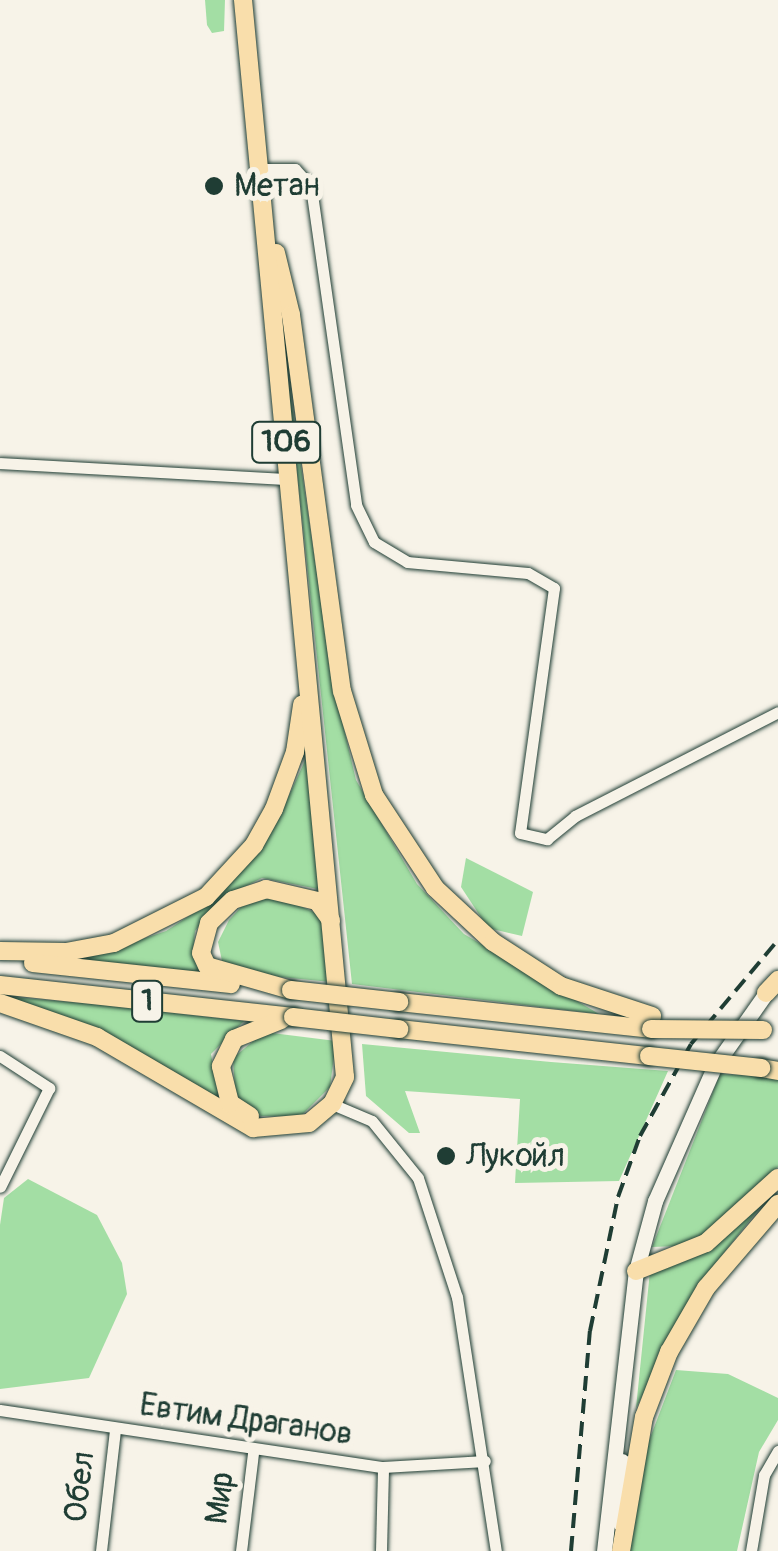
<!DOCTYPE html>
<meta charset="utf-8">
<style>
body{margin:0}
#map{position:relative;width:778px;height:1551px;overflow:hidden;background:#f7f3e8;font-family:Pangolin,sans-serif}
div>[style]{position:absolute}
.green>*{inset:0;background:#a3dea4}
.roads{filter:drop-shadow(0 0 2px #1f3d34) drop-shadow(0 0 2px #1f3d34)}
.minor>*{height:11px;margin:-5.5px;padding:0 5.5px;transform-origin:5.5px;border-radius:5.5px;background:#f7f3e8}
.secondary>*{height:15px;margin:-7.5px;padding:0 7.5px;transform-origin:7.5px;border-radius:7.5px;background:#f7f3e8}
.primary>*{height:18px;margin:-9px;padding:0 9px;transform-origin:9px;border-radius:9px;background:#f9deab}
.rail>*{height:4px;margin-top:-2px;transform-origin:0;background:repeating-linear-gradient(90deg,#1f3d34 0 15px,transparent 0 23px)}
.bridges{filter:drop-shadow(0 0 2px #1f3d34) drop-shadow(0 0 2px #1f3d34)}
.primary-bridge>*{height:18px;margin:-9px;padding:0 9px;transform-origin:9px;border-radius:9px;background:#f9deab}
.dots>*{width:28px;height:28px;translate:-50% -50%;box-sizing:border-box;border:5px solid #f7f3e8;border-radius:50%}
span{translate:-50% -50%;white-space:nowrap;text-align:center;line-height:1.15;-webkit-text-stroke:10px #f7f3e8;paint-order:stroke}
.shield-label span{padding:2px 8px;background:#f7f3e8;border:2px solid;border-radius:8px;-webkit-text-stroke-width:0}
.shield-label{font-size:30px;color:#1f3d34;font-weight:700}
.poi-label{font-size:32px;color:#1f3d34}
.left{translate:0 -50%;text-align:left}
.street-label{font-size:32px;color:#1f3d34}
</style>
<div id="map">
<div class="green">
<i style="clip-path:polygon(205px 0,225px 0,224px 31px,212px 33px,207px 25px)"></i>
<i style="clip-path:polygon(285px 359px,333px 682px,356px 780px,417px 884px,464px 934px,599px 1014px,352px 984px)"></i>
<i style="clip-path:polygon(309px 752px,323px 890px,262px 878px,222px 898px,195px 931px,193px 952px,200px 973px,77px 961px,166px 931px,218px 897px,274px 828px)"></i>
<i style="clip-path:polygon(466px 858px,533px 892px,522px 936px,488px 928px,461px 887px)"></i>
<i style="clip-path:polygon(277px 896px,325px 917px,331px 982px,250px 974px,222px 961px,218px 942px,229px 920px,243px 905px)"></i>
<i style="clip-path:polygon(11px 997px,94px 1004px,244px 1021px,211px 1054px,219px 1099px,121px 1042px)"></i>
<i style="clip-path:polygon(264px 1032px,336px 1041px,330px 1087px,300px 1117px,261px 1116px,241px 1103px,235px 1090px,233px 1058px)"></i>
<i style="clip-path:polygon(362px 1044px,551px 1062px,668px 1071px,619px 1181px,515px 1183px,520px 1099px,405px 1091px,420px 1133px,409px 1133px,366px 1096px)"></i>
<i style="clip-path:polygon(720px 1074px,778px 1077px,778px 1167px,714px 1231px,678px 1246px,652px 1247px)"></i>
<i style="clip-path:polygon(28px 1179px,97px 1215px,122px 1263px,127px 1294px,89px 1378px,0 1389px,0 1225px,4px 1198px)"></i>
<i style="clip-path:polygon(778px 1185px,703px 1279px,636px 1408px,650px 1271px,714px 1248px)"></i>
<i style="clip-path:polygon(676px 1370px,728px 1374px,778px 1398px,778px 1420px,759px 1452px,737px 1551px,626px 1551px,632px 1485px)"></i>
</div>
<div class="roads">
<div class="minor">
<i style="left:260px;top:169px;width:35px"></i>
<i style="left:295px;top:169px;width:24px;rotate:48deg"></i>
<i style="left:311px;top:187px;width:321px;rotate:81.9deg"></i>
<i style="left:356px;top:505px;width:41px;rotate:64.1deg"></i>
<i style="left:374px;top:542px;width:39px;rotate:31deg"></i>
<i style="left:407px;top:562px;width:121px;rotate:5.2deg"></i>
<i style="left:528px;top:573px;width:30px;rotate:30deg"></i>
<i style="left:554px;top:588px;width:247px;rotate:97.9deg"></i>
<i style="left:520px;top:833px;width:28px;rotate:13deg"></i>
<i style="left:547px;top:839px;width:36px;rotate:-39deg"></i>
<i style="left:575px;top:816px;width:228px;rotate:-27.1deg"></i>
<i style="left:0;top:463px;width:289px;rotate:3.2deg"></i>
<i style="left:0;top:1056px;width:59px;rotate:33.1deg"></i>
<i style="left:49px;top:1088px;width:110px;rotate:116.3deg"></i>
<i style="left:332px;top:1104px;width:43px;rotate:23deg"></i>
<i style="left:372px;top:1121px;width:73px;rotate:51.1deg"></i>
<i style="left:418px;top:1178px;width:125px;rotate:71.9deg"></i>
<i style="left:457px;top:1297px;width:257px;rotate:81.3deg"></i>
<i style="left:0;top:1410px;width:387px;rotate:8.5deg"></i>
<i style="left:383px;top:1467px;width:102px;rotate:-3.4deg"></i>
<i style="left:101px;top:1551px;width:122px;rotate:-83.4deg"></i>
<i style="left:241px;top:1551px;width:99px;rotate:-83deg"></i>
<i style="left:381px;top:1551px;width:84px;rotate:-88.6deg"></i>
<i style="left:751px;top:1551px;width:77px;rotate:-80.3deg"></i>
<i style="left:764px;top:1475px;width:28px;rotate:-60deg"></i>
</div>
<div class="secondary">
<i style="left:620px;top:1523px;width:62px;rotate:-88.2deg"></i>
<i style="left:604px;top:1551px;width:282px;rotate:-83.5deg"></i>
<i style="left:636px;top:1271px;width:73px;rotate:-74.8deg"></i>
<i style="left:655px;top:1201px;width:146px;rotate:-66.2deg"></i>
<i style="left:714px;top:1067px;width:90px;rotate:-54.9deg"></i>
</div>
<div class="primary">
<i style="left:276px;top:253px;width:64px;rotate:76.4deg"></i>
<i style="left:291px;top:315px;width:379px;rotate:82.3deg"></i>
<i style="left:342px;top:691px;width:109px;rotate:72.9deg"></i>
<i style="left:374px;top:795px;width:111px;rotate:56.7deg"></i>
<i style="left:435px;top:888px;width:79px;rotate:43deg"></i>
<i style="left:493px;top:942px;width:81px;rotate:32.9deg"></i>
<i style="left:561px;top:986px;width:96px;rotate:18.2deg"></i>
<i style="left:0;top:951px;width:66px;rotate:0.9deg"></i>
<i style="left:66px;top:952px;width:49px;rotate:-10.6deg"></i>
<i style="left:114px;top:943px;width:103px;rotate:-26.6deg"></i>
<i style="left:206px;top:897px;width:71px;rotate:-47.3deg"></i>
<i style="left:254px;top:845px;width:41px;rotate:-60.9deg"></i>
<i style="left:274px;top:809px;width:61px;rotate:-69.8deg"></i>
<i style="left:295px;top:752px;width:48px;rotate:-81.5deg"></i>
<i style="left:33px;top:963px;width:199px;rotate:6.1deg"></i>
<i style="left:0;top:985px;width:295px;rotate:6.2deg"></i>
<i style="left:291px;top:990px;width:87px;rotate:-164.1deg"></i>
<i style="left:207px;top:966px;width:14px;rotate:-115deg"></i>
<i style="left:201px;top:953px;width:31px;rotate:-75deg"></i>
<i style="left:209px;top:923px;width:33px;rotate:-44deg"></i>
<i style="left:233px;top:900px;width:35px;rotate:-18deg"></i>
<i style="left:266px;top:889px;width:52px;rotate:13.2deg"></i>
<i style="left:317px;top:901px;width:24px;rotate:54deg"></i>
<i style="left:766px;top:993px;width:18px;rotate:-47deg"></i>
<i style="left:399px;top:1002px;width:253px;rotate:6.1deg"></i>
<i style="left:0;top:1003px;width:103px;rotate:19.3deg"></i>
<i style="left:97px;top:1037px;width:181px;rotate:30.3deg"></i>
<i style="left:253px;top:1128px;width:56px;rotate:-5.1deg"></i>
<i style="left:309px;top:1123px;width:30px;rotate:-40deg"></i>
<i style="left:332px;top:1104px;width:30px;rotate:-64deg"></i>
<i style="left:345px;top:1077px;width:1082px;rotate:-95.41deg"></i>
<i style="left:399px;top:1029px;width:251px;rotate:6.2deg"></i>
<i style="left:761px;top:1068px;width:17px;rotate:10deg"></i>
<i style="left:250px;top:1116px;width:24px;rotate:-147deg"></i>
<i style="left:230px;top:1103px;width:38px;rotate:-104deg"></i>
<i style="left:221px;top:1066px;width:30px;rotate:-64deg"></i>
<i style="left:234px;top:1039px;width:51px;rotate:-22deg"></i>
<i style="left:636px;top:1271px;width:75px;rotate:-21.8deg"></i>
<i style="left:706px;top:1243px;width:97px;rotate:-42.1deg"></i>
<i style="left:621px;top:1551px;width:136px;rotate:-80.3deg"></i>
<i style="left:644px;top:1417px;width:70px;rotate:-69deg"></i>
<i style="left:669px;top:1352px;width:74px;rotate:-60deg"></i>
<i style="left:706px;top:1288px;width:111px;rotate:-49.4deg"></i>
</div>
</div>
<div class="rail">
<i style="left:571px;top:1551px;width:221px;rotate:-85.1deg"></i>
<i style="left:590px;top:1331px;width:137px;rotate:-78.2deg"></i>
<i style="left:618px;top:1197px;width:65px;rotate:-70.2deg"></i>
<i style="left:640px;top:1136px;width:105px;rotate:-61deg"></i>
<i style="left:691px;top:1044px;width:136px;rotate:-50.1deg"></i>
</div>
<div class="bridges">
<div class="primary-bridge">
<i style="left:291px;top:990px;width:109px;rotate:6.3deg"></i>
<i style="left:293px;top:1017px;width:107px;rotate:6.5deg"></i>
<i style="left:651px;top:1029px;width:112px;rotate:0.5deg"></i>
<i style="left:649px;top:1056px;width:113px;rotate:6.1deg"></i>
</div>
</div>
<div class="dots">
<i style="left:214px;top:186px;background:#1f3d34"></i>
<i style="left:446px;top:1156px;background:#1f3d34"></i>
</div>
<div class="shield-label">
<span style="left:286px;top:442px">106</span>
<span style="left:147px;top:1001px">1</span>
</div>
<div class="poi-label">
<span class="left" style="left:234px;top:186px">Метан</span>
<span class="left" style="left:466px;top:1156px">Лукойл</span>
</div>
<div class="street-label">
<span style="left:246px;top:1420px;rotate:8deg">Евтим Драганов</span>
<span style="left:80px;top:1487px;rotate:-83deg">Обел</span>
<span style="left:220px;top:1498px;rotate:-83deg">Мир</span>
</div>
</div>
